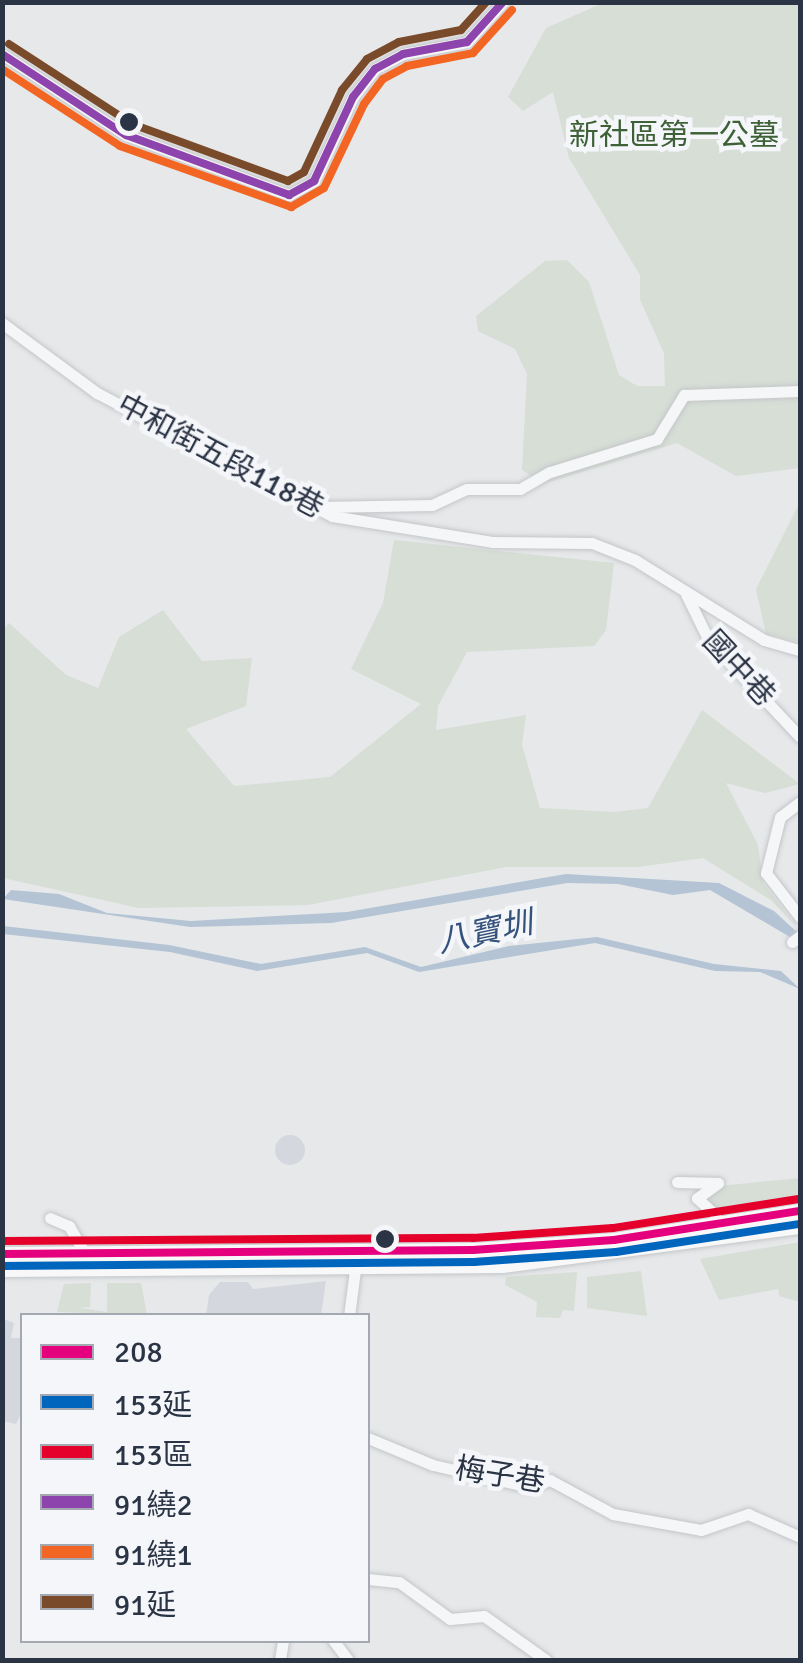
<!DOCTYPE html>
<meta charset="utf-8">
<style>
body{margin:0}
#map{position:relative;width:803px;height:1663px;overflow:hidden;background:#e6e8ea;font-family:Signika,"Noto Sans TC",sans-serif}
div>[style]{position:absolute}
.built>*{inset:0;background:#d4d7dd}
.round{border-radius:50%}
.green>*{inset:0;background:#d6ded6}
.water>*{inset:0;background:#b4c4d5}
.roads{filter:drop-shadow(0 0 2px #c4c6c8) drop-shadow(0 0 2px #c4c6c8)}
.minor>*{height:11px;margin:-5.5px;padding:0 5.5px;transform-origin:5.5px;border-radius:5.5px;background:#f5f6f7}
.major>*{height:15px;margin:-7.5px;padding:0 7.5px;transform-origin:7.5px;border-radius:7.5px;background:#f8f8f8}
.bus-1>*{height:8px;margin:-4px;padding:0 4px;transform-origin:4px;border-radius:4px;background:#e5007d}
.bus-2>*{height:8px;margin:-4px;padding:0 4px;transform-origin:4px;border-radius:4px;background:#0065bd}
.bus-3>*{height:8px;margin:-4px;padding:0 4px;transform-origin:4px;border-radius:4px;background:#e4002b}
.bus-4>*{height:8px;margin:-4px;padding:0 4px;transform-origin:4px;border-radius:4px;background:#8e44ad}
.bus-5>*{height:8px;margin:-4px;padding:0 4px;transform-origin:4px;border-radius:4px;background:#f26522}
.bus-6>*{height:8px;margin:-4px;padding:0 4px;transform-origin:4px;border-radius:4px;background:#7a4b2a}
.dots>*{width:28px;height:28px;translate:-50% -50%;box-sizing:border-box;border:5px solid #f4f6f9;border-radius:50%}
span{translate:-50% -50%;white-space:nowrap;text-align:center;line-height:1.15;-webkit-text-stroke:9px #f4f6f9;paint-order:stroke}
.park-label{font-size:30px;color:#3f6138}
.street-label{font-size:30px;color:#2b3445}
.water-label{font-size:32px;color:#34527a;font-style:italic}
.frame{position:absolute;inset:0;border:5px solid #2b3445;pointer-events:none}
.legend{position:absolute;left:20px;top:1313px;width:350px;height:330px;box-sizing:border-box;background:#f4f6f9;border:2px solid #a4a8b1;margin:0;padding:12px 18px;list-style:none;font-size:30px;color:#2b3445}
.legend li{display:flex;align-items:center;gap:20px;height:50px}
.legend b{width:50px;border:2px solid #a4a8b1}
</style>
<div id="map">
<div class="built">
<i class="round" style="left:275px;top:1135px;width:30px;height:30px"></i>
<i style="clip-path:polygon(326px 1281px,321px 1315px,206px 1315px,209px 1295px,220px 1282px,248px 1282px,253px 1289px)"></i>
<i style="clip-path:polygon(3px 1319px,14px 1323px,11px 1338px,22px 1338px,22px 1411px,16px 1424px,3px 1421px)"></i>
</div>
<div class="green">
<i style="clip-path:polygon(603px 3px,800px 3px,800px 468px,736px 476px,677px 443px,543px 484px,522px 470px,527px 374px,515px 349px,478px 331px,476px 316px,545px 261px,567px 260px,589px 282px,619px 375px,637px 386px,665px 386px,664px 353px,640px 300px,640px 275px,569px 158px,553px 92px,523px 111px,508px 97px,546px 28px)"></i>
<i style="clip-path:polygon(800px 502px,800px 642px,766px 634px,756px 589px)"></i>
<i style="clip-path:polygon(394px 540px,614px 563px,606px 630px,594px 646px,467px 652px,438px 706px,436px 730px,526px 715px,522px 745px,540px 808px,614px 812px,648px 808px,702px 710px,800px 784px,765px 793px,726px 783px,758px 845px,763px 883px,797px 927px,771px 900px,703px 858px,638px 867px,506px 867px,308px 905px,139px 908px,3px 878px,2px 631px,9px 623px,66px 675px,98px 688px,119px 637px,163px 610px,202px 661px,252px 658px,246px 706px,186px 729px,234px 786px,330px 777px,421px 704px,351px 669px,383px 603px)"></i>
<i style="clip-path:polygon(800px 1178px,800px 1196px,720px 1212px,701px 1203px,720px 1186px)"></i>
<i style="clip-path:polygon(800px 1242px,800px 1302px,779px 1296px,778px 1289px,719px 1300px,700px 1259px)"></i>
<i style="clip-path:polygon(641px 1271px,647px 1316px,587px 1308px,587px 1277px)"></i>
<i style="clip-path:polygon(577px 1272px,574px 1311px,563px 1310px,560px 1318px,536px 1317px,537px 1302px,505px 1285px,506px 1277px)"></i>
<i style="clip-path:polygon(91px 1283px,90px 1307px,80px 1308px,107px 1312px,107px 1283px,141px 1283px,147px 1315px,57px 1312px,64px 1284px)"></i>
</div>
<div class="water">
<i style="clip-path:polygon(566px 874px,719px 883px,774px 911px,800px 935px,800px 943px,710px 890px,673px 895px,618px 884px,567px 883px,331px 923px,190px 927px,3px 899px,11px 890px,59px 894px,107px 913px,191px 921px,347px 912px)"></i>
<i style="clip-path:polygon(3px 926px,169px 945px,261px 964px,365px 947px,421px 967px,509px 946px,597px 937px,714px 964px,781px 971px,800px 989px,760px 972px,715px 971px,595px 943px,419px 972px,367px 953px,257px 971px,170px 952px,3px 934px)"></i>
</div>
<div class="roads">
<div class="minor">
<i style="left:2px;top:54px;width:148px;rotate:33.2deg"></i>
<i style="left:126px;top:135px;width:174px;rotate:20.2deg"></i>
<i style="left:289px;top:195px;width:29px;rotate:-29deg"></i>
<i style="left:314px;top:181px;width:93px;rotate:-65.1deg"></i>
<i style="left:353px;top:97px;width:36px;rotate:-52deg"></i>
<i style="left:375px;top:69px;width:32px;rotate:-28deg"></i>
<i style="left:403px;top:54px;width:65px;rotate:-10.6deg"></i>
<i style="left:467px;top:42px;width:54px;rotate:-48deg"></i>
<i style="left:2px;top:323px;width:118px;rotate:36.4deg"></i>
<i style="left:97px;top:393px;width:265px;rotate:27.6deg"></i>
<i style="left:332px;top:516px;width:162px;rotate:9.2deg"></i>
<i style="left:492px;top:542px;width:100px;rotate:0.6deg"></i>
<i style="left:592px;top:543px;width:46px;rotate:21.6deg"></i>
<i style="left:635px;top:560px;width:152px;rotate:31.8deg"></i>
<i style="left:764px;top:640px;width:37px;rotate:16deg"></i>
<i style="left:320px;top:507px;width:112px;rotate:-1deg"></i>
<i style="left:432px;top:505px;width:38px;rotate:-25deg"></i>
<i style="left:467px;top:489px;width:53px"></i>
<i style="left:520px;top:489px;width:34px;rotate:-30deg"></i>
<i style="left:550px;top:472px;width:112px;rotate:-17.1deg"></i>
<i style="left:657px;top:439px;width:52px;rotate:-58.5deg"></i>
<i style="left:684px;top:395px;width:116px;rotate:-2deg"></i>
<i style="left:686px;top:594px;width:50px;rotate:63.9deg"></i>
<i style="left:708px;top:639px;width:134px;rotate:46.8deg"></i>
<i style="left:800px;top:802px;width:25px;rotate:143deg"></i>
<i style="left:780px;top:817px;width:58px;rotate:104deg"></i>
<i style="left:766px;top:873px;width:56px;rotate:52.3deg"></i>
<i style="left:792px;top:942px;width:10px;rotate:-37deg"></i>
<i style="left:677px;top:1182px;width:41px;rotate:1.4deg"></i>
<i style="left:718px;top:1183px;width:26px;rotate:144deg"></i>
<i style="left:697px;top:1198px;width:25px;rotate:43deg"></i>
<i style="left:50px;top:1218px;width:21px;rotate:23deg"></i>
<i style="left:69px;top:1226px;width:32px;rotate:60deg"></i>
<i style="left:349px;top:1316px;width:54px;rotate:-82.6deg"></i>
<i style="left:368px;top:1438px;width:70px;rotate:22.6deg"></i>
<i style="left:433px;top:1465px;width:94px;rotate:12.9deg"></i>
<i style="left:525px;top:1486px;width:26px;rotate:-13deg"></i>
<i style="left:550px;top:1480px;width:72px;rotate:28.4deg"></i>
<i style="left:613px;top:1514px;width:89px;rotate:10.3deg"></i>
<i style="left:701px;top:1530px;width:50px;rotate:-18.8deg"></i>
<i style="left:748px;top:1514px;width:57px;rotate:23.9deg"></i>
<i style="left:368px;top:1579px;width:31px;rotate:6deg"></i>
<i style="left:399px;top:1582px;width:63px;rotate:36deg"></i>
<i style="left:450px;top:1619px;width:34px;rotate:-5deg"></i>
<i style="left:484px;top:1616px;width:76px;rotate:35.4deg"></i>
<i style="left:333px;top:1640px;width:25px;rotate:53deg"></i>
<i style="left:280px;top:1660px;width:20px;rotate:-81deg"></i>
</div>
<div class="major">
<i style="left:2px;top:1254px;width:471px;rotate:-0.5deg"></i>
<i style="left:473px;top:1250px;width:141px;rotate:-4.1deg"></i>
<i style="left:614px;top:1240px;width:188px;rotate:-8.9deg"></i>
<i style="left:2px;top:1269px;width:500px;rotate:-0.46deg"></i>
<i style="left:502px;top:1265px;width:301px;rotate:-7.5deg"></i>
</div>
</div>
<div class="bus-1">
<i style="left:2px;top:1254px;width:471px;rotate:-0.5deg"></i>
<i style="left:473px;top:1250px;width:141px;rotate:-4.1deg"></i>
<i style="left:614px;top:1240px;width:188px;rotate:-8.9deg"></i>
</div>
<div class="bus-2">
<i style="left:2px;top:1266px;width:472px;rotate:-0.5deg"></i>
<i style="left:474px;top:1262px;width:142px;rotate:-4deg"></i>
<i style="left:616px;top:1252px;width:186px;rotate:-8.7deg"></i>
</div>
<div class="bus-3">
<i style="left:2px;top:1241px;width:471px;rotate:-0.4deg"></i>
<i style="left:473px;top:1238px;width:140px;rotate:-4.1deg"></i>
<i style="left:613px;top:1228px;width:187px;rotate:-8.9deg"></i>
</div>
<div class="bus-4">
<i style="left:2px;top:54px;width:148px;rotate:33.2deg"></i>
<i style="left:126px;top:135px;width:174px;rotate:20.2deg"></i>
<i style="left:289px;top:195px;width:29px;rotate:-29deg"></i>
<i style="left:314px;top:181px;width:93px;rotate:-65.1deg"></i>
<i style="left:353px;top:97px;width:36px;rotate:-52deg"></i>
<i style="left:375px;top:69px;width:32px;rotate:-28deg"></i>
<i style="left:403px;top:54px;width:65px;rotate:-10.6deg"></i>
<i style="left:467px;top:42px;width:54px;rotate:-48deg"></i>
</div>
<div class="bus-5">
<i style="left:2px;top:69px;width:141px;rotate:33.1deg"></i>
<i style="left:120px;top:146px;width:182px;rotate:19.6deg"></i>
<i style="left:291px;top:207px;width:38px;rotate:-30deg"></i>
<i style="left:324px;top:188px;width:93px;rotate:-64.5deg"></i>
<i style="left:364px;top:104px;width:31px;rotate:-53deg"></i>
<i style="left:383px;top:79px;width:27px;rotate:-28deg"></i>
<i style="left:407px;top:66px;width:67px;rotate:-11.1deg"></i>
<i style="left:473px;top:53px;width:58px;rotate:-47.8deg"></i>
</div>
<div class="bus-6">
<i style="left:9px;top:44px;width:147px;rotate:33deg"></i>
<i style="left:132px;top:124px;width:166px;rotate:20.1deg"></i>
<i style="left:288px;top:181px;width:18px;rotate:-29deg"></i>
<i style="left:304px;top:172px;width:90px;rotate:-65.1deg"></i>
<i style="left:342px;top:90px;width:40px;rotate:-51deg"></i>
<i style="left:367px;top:59px;width:36px;rotate:-28deg"></i>
<i style="left:399px;top:42px;width:63px;rotate:-11deg"></i>
<i style="left:461px;top:30px;width:38px;rotate:-48deg"></i>
</div>
<div class="dots">
<i style="left:129px;top:122px;background:#2b3445"></i>
<i style="left:385px;top:1239px;background:#2b3445"></i>
</div>
<div class="park-label">
<span style="left:674px;top:136px">新社區第一公墓</span>
</div>
<div class="street-label">
<span style="left:220px;top:457px;rotate:28deg">中和街五段118巷</span>
<span style="left:738px;top:669px;rotate:47deg">國中巷</span>
<span style="left:500px;top:1476px;rotate:9deg">梅子巷</span>
</div>
<div class="water-label">
<span style="left:485px;top:933px;rotate:-12deg">八寶圳</span>
</div>
<div class="frame"></div>
<ul class="legend">
<li><b style="height:12px;background:#e5007d"></b>208</li>
<li><b style="height:12px;background:#0065bd"></b>153延</li>
<li><b style="height:12px;background:#e4002b"></b>153區</li>
<li><b style="height:12px;background:#8e44ad"></b>91繞2</li>
<li><b style="height:12px;background:#f26522"></b>91繞1</li>
<li><b style="height:12px;background:#7a4b2a"></b>91延</li>
</ul>
</div>
